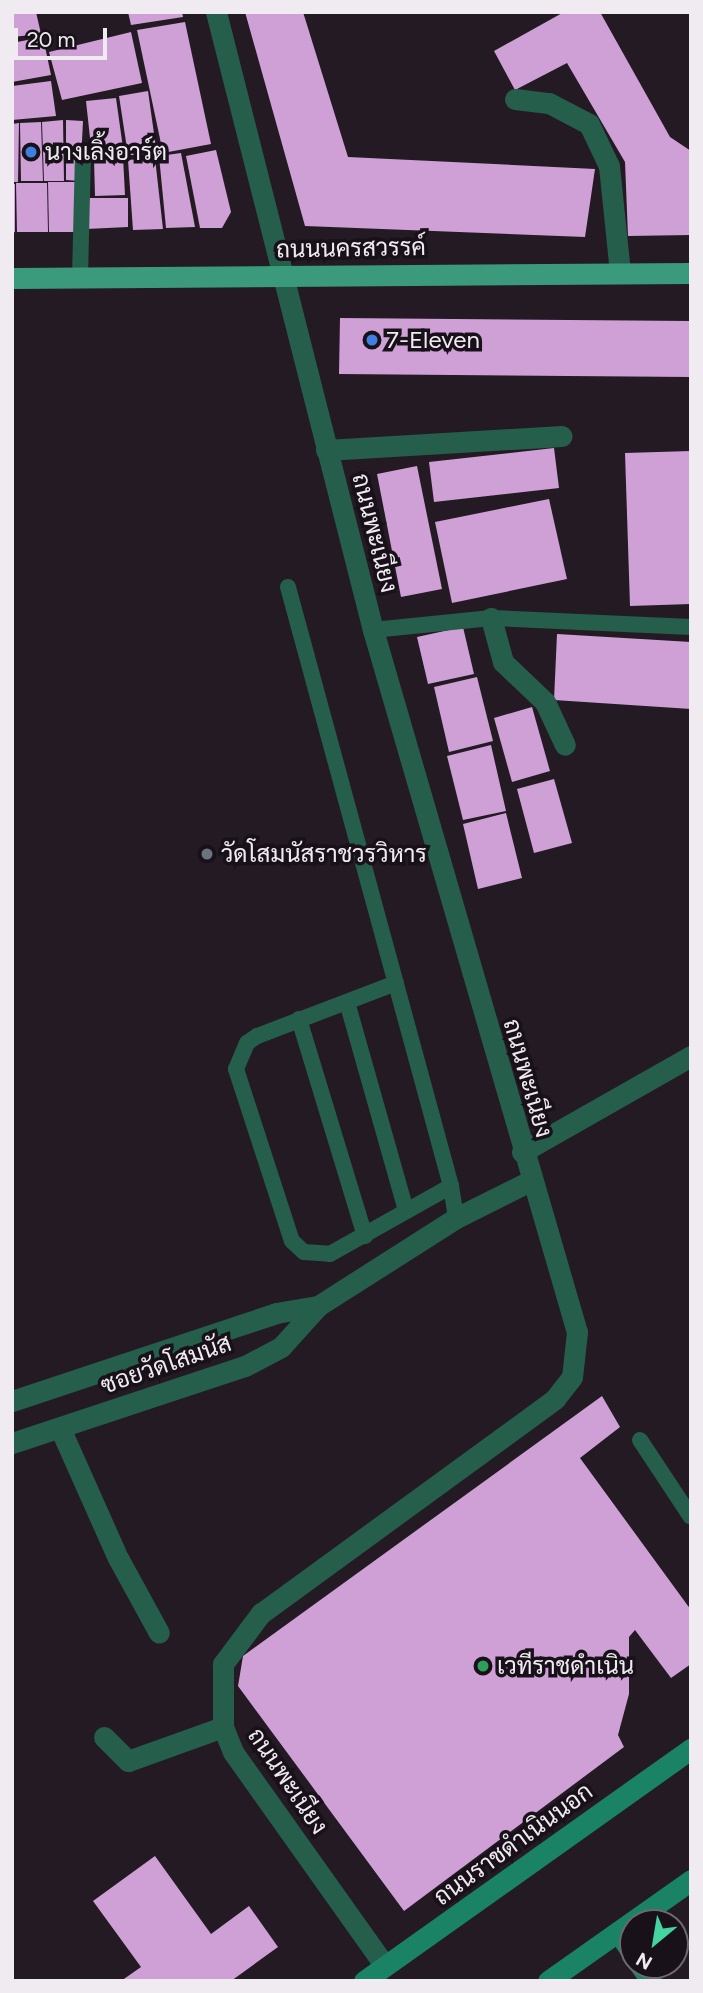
<!DOCTYPE html>
<meta charset="utf-8">
<style>
body{margin:0}
#map{position:relative;width:703px;height:1993px;overflow:hidden;background:#231a24;font-family:Figtree,Sarabun,sans-serif}
div>[style]{position:absolute}
.building>*{inset:0;background:#cfa0d5}
.lane>*{height:16px;margin:-8px;padding:0 8px;transform-origin:8px;border-radius:8px;background:#255e4b}
.street>*{height:21px;margin:-10.5px;padding:0 10.5px;transform-origin:10.5px;border-radius:10.5px;background:#255e4b}
.secondary>*{height:21px;margin:-10.5px;padding:0 10.5px;transform-origin:10.5px;border-radius:10.5px;background:#1a8265}
.primary>*{height:21px;margin:-10.5px;padding:0 10.5px;transform-origin:10.5px;border-radius:10.5px;background:#3a9a7b}
.dots>*{width:19px;height:19px;translate:-50% -50%;box-sizing:border-box;border:4px solid #19111a;border-radius:50%}
span{translate:-50% -50%;white-space:nowrap;text-align:center;line-height:1.15;-webkit-text-stroke:7px #19111a;paint-order:stroke}
.poi-label{font-size:24px;color:#f0eaf1}
.left{translate:0 -50%;text-align:left}
.street-label{font-size:24px;color:#f0eaf1}
.frame{position:absolute;inset:0;border:14px solid #f0eaf1;pointer-events:none}
.north{position:absolute;left:619px;top:1909px;width:70px;height:70px;box-sizing:border-box;background:#19111a;border:2px solid #6f6870;border-radius:50%;rotate:210deg;font-size:19px;font-weight:700;line-height:28px;text-align:center;color:#f0eaf1}
.north::after{content:'';display:block;margin:auto;width:24px;height:32px;background:#43d4a0;clip-path:polygon(50% 0,100% 100%,50% 72%,0 100%)}
.scale{position:absolute;left:14px;top:28px;width:93px;height:32px;box-sizing:border-box;border:4px solid #f0eaf1;border-top:0;padding-left:9px;font-size:21px;line-height:24px;white-space:nowrap;color:#f0eaf1;-webkit-text-stroke:5px #19111a;paint-order:stroke}
</style>
<div id="map">
<div class="building">
<i style="clip-path:polygon(12px 12px,36px 12px,41px 34px,12px 37px)"></i>
<i style="clip-path:polygon(128px 12px,182px 12px,183px 17px,131px 25px)"></i>
<i style="clip-path:polygon(245px 12px,303px 12px,348px 157px,595px 169px,585px 237px,305px 226px)"></i>
<i style="clip-path:polygon(564px 12px,600px 12px,670px 137px,691px 151px,691px 235px,628px 236px,625px 162px,567px 63px,515px 90px,494px 51px)"></i>
<i style="clip-path:polygon(185px 22px,211px 144px,163px 153px,137px 30px)"></i>
<i style="clip-path:polygon(131px 32px,142px 83px,62px 100px,49px 52px)"></i>
<i style="clip-path:polygon(43px 37px,51px 75px,12px 82px,12px 43px)"></i>
<i style="clip-path:polygon(51px 81px,56px 116px,12px 120px,12px 86px)"></i>
<i style="clip-path:polygon(148px 91px,157px 155px,128px 155px,119px 96px)"></i>
<i style="clip-path:polygon(116px 98px,124px 155px,92px 156px,86px 101px)"></i>
<i style="clip-path:polygon(63px 120px,64px 181px,44px 181px,42px 122px)"></i>
<i style="clip-path:polygon(66px 120px,83px 121px,80px 181px,66px 180px)"></i>
<i style="clip-path:polygon(41px 122px,43px 181px,21px 181px,20px 123px)"></i>
<i style="clip-path:polygon(19px 123px,18px 182px,12px 182px,12px 124px)"></i>
<i style="clip-path:polygon(216px 150px,231px 212px,222px 228px,200px 228px,186px 156px)"></i>
<i style="clip-path:polygon(181px 153px,195px 227px,166px 228px,159px 156px)"></i>
<i style="clip-path:polygon(123px 157px,125px 195px,95px 196px,94px 159px)"></i>
<i style="clip-path:polygon(155px 158px,163px 229px,133px 230px,128px 160px)"></i>
<i style="clip-path:polygon(48px 182px,79px 182px,80px 232px,49px 232px)"></i>
<i style="clip-path:polygon(16px 183px,47px 183px,48px 232px,17px 232px)"></i>
<i style="clip-path:polygon(12px 184px,15px 184px,15px 232px,12px 233px)"></i>
<i style="clip-path:polygon(86px 198px,128px 198px,128px 227px,86px 229px)"></i>
<i style="clip-path:polygon(340px 318px,691px 321px,691px 377px,339px 374px)"></i>
<i style="clip-path:polygon(554px 448px,559px 488px,434px 502px,429px 462px)"></i>
<i style="clip-path:polygon(691px 451px,691px 604px,630px 606px,625px 453px)"></i>
<i style="clip-path:polygon(417px 466px,442px 589px,401px 597px,377px 474px)"></i>
<i style="clip-path:polygon(549px 499px,567px 579px,452px 603px,435px 522px)"></i>
<i style="clip-path:polygon(463px 627px,474px 674px,428px 684px,417px 637px)"></i>
<i style="clip-path:polygon(557px 634px,691px 642px,691px 709px,554px 700px)"></i>
<i style="clip-path:polygon(477px 677px,493px 741px,449px 752px,434px 687px)"></i>
<i style="clip-path:polygon(532px 707px,550px 771px,512px 782px,494px 718px)"></i>
<i style="clip-path:polygon(491px 745px,506px 811px,463px 820px,447px 756px)"></i>
<i style="clip-path:polygon(554px 779px,572px 843px,534px 853px,517px 789px)"></i>
<i style="clip-path:polygon(506px 813px,522px 878px,478px 889px,463px 824px)"></i>
<i style="clip-path:polygon(602px 1396px,620px 1427px,580px 1458px,691px 1610px,691px 1664px,671px 1678px,635px 1630px,629px 1637px,629px 1694px,618px 1735px,624px 1747px,404px 1911px,238px 1686px,243px 1656px)"></i>
<i style="clip-path:polygon(155px 1856px,211px 1934px,249px 1906px,278px 1947px,231px 1981px,121px 1981px,141px 1967px,93px 1901px)"></i>
</div>
<div class="lane">
<i style="left:80px;top:277px;width:125px;rotate:-88.6deg"></i>
<i style="left:288px;top:587px;width:621px;rotate:74.78deg"></i>
<i style="left:451px;top:1186px;width:32px;rotate:81deg"></i>
<i style="left:373px;top:630px;width:119px;rotate:-5.8deg"></i>
<i style="left:491px;top:618px;width:200px;rotate:2.6deg"></i>
<i style="left:396px;top:983px;width:149px;rotate:159.1deg"></i>
<i style="left:257px;top:1036px;width:12px;rotate:145deg"></i>
<i style="left:247px;top:1043px;width:28px;rotate:113deg"></i>
<i style="left:236px;top:1069px;width:181px;rotate:72deg"></i>
<i style="left:292px;top:1241px;width:16px;rotate:43deg"></i>
<i style="left:304px;top:1252px;width:26px;rotate:4deg"></i>
<i style="left:330px;top:1254px;width:139px;rotate:-29.3deg"></i>
<i style="left:347px;top:1002px;width:217px;rotate:74.2deg"></i>
<i style="left:299px;top:1019px;width:227px;rotate:73.1deg"></i>
<i style="left:640px;top:1440px;width:92px;rotate:56.5deg"></i>
</div>
<div class="street">
<i style="left:216px;top:12px;width:638px;rotate:75.75deg"></i>
<i style="left:373px;top:630px;width:731px;rotate:73.8deg"></i>
<i style="left:577px;top:1332px;width:45px;rotate:96.3deg"></i>
<i style="left:572px;top:1377px;width:28px;rotate:128deg"></i>
<i style="left:555px;top:1399px;width:364px;rotate:143.9deg"></i>
<i style="left:261px;top:1613px;width:64px;rotate:126.7deg"></i>
<i style="left:223px;top:1664px;width:63px;rotate:90deg"></i>
<i style="left:223px;top:1727px;width:27px;rotate:68deg"></i>
<i style="left:233px;top:1752px;width:262px;rotate:54.6deg"></i>
<i style="left:515px;top:99px;width:34px;rotate:7deg"></i>
<i style="left:549px;top:103px;width:45px;rotate:27.7deg"></i>
<i style="left:589px;top:124px;width:47px;rotate:64.5deg"></i>
<i style="left:609px;top:166px;width:107px;rotate:84.1deg"></i>
<i style="left:326px;top:450px;width:236px;rotate:-3.4deg"></i>
<i style="left:491px;top:618px;width:46px;rotate:74.7deg"></i>
<i style="left:503px;top:662px;width:58px;rotate:43.6deg"></i>
<i style="left:545px;top:702px;width:47px;rotate:65.1deg"></i>
<i style="left:522px;top:1152px;width:194px;rotate:-29.6deg"></i>
<i style="left:12px;top:1401px;width:278px;rotate:-18.4deg"></i>
<i style="left:276px;top:1313px;width:43px;rotate:-9.5deg"></i>
<i style="left:318px;top:1306px;width:164px;rotate:-32.5deg"></i>
<i style="left:456px;top:1218px;width:83px;rotate:-26.6deg"></i>
<i style="left:60px;top:1428px;width:142px;rotate:66deg"></i>
<i style="left:118px;top:1558px;width:85px;rotate:61.3deg"></i>
<i style="left:12px;top:1443px;width:245px;rotate:-18.3deg"></i>
<i style="left:245px;top:1366px;width:41px;rotate:-27.8deg"></i>
<i style="left:281px;top:1347px;width:55px;rotate:-47.9deg"></i>
<i style="left:104px;top:1737px;width:34px;rotate:45deg"></i>
<i style="left:128px;top:1761px;width:101px;rotate:-19.7deg"></i>
</div>
<div class="secondary">
<i style="left:618px;top:1932px;width:27px;rotate:56deg"></i>
<i style="left:640px;top:1965px;width:19px;rotate:55deg"></i>
<i style="left:364px;top:1981px;width:401px;rotate:-35.4deg"></i>
<i style="left:548px;top:1981px;width:175px;rotate:-35.2deg"></i>
</div>
<div class="primary">
<i style="left:12px;top:278px;width:679px;rotate:-0.42deg"></i>
</div>
<div class="dots">
<i style="left:31px;top:152px;background:#3f7fe0"></i>
<i style="left:372px;top:340px;background:#3f7fe0"></i>
<i style="left:207px;top:854px;background:#6b7280"></i>
<i style="left:483px;top:1666px;background:#2e9e5b"></i>
</div>
<div class="poi-label">
<span class="left" style="left:45px;top:152px">นางเลิ้งอาร์ต</span>
<span class="left" style="left:386px;top:340px">7-Eleven</span>
<span class="left" style="left:221px;top:854px">วัดโสมนัสราชวรวิหาร</span>
<span class="left" style="left:497px;top:1666px">เวทีราชดำเนิน</span>
</div>
<div class="street-label">
<span style="left:351px;top:248px;rotate:-1deg">ถนนนครสวรรค์</span>
<span style="left:375px;top:533px;rotate:76deg">ถนนพะเนียง</span>
<span style="left:528px;top:1078px;rotate:74deg">ถนนพะเนียง</span>
<span style="left:166px;top:1364px;rotate:-19deg">ซอยวัดโสมนัส</span>
<span style="left:288px;top:1781px;rotate:56deg">ถนนพะเนียง</span>
<span style="left:513px;top:1844px;rotate:-36deg">ถนนราชดำเนินนอก</span>
</div>
<div class="frame"></div>
<div class="north">N</div>
<div class="scale">20 m</div>
</div>
